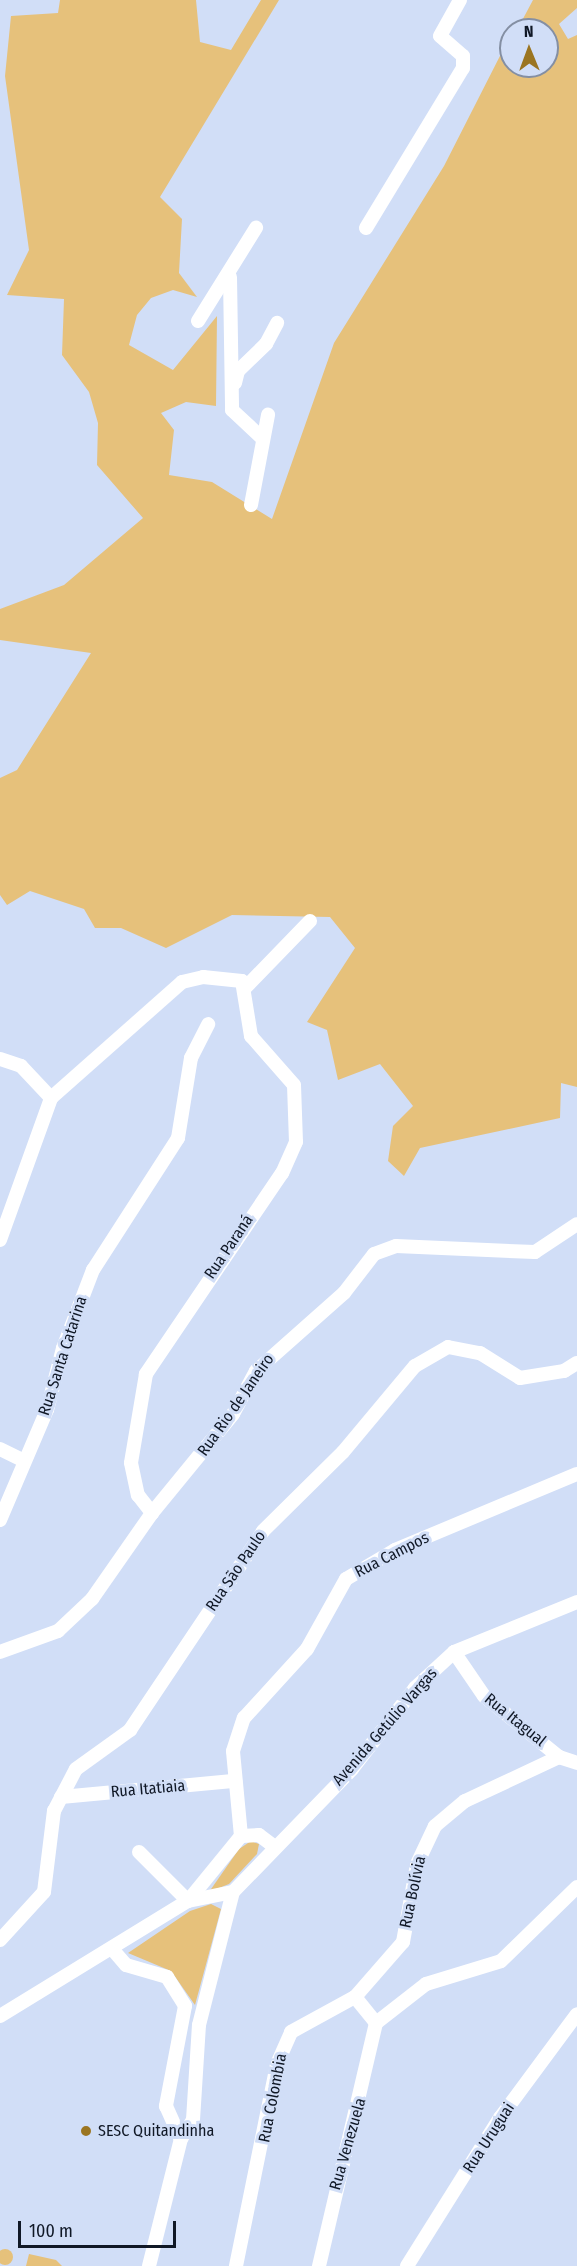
<!DOCTYPE html>
<meta charset="utf-8">
<style>
body{margin:0}
#map{position:relative;width:577px;height:2266px;overflow:hidden;background:#d1def7;font-family:"Fira Sans Condensed",sans-serif}
div>[style]{position:absolute}
.green>*{inset:0;background:#e6c17b}
.round{border-radius:50%}
.minor>*{height:14px;margin:-7px;padding:0 7px;transform-origin:7px;border-radius:7px;background:#fff}
.dots>*{width:16px;height:16px;translate:-50% -50%;box-sizing:border-box;border:3px solid #d1def7;border-radius:50%}
span{translate:-50% -50%;white-space:nowrap;text-align:center;line-height:1.15;-webkit-text-stroke:6px #d1def7;paint-order:stroke}
.street-label{font-size:16px;color:#101826}
.poi-label{font-size:16px;color:#101826}
.left{translate:0 -50%;text-align:left}
.north{position:absolute;left:499px;top:18px;width:60px;height:60px;box-sizing:border-box;background:#d1def7;border:2px solid #848fa3;border-radius:50%;rotate:359deg;font-size:16px;font-weight:700;line-height:24px;text-align:center;color:#101826}
.north::after{content:'';display:block;margin:auto;width:21px;height:27px;background:#9b7521;clip-path:polygon(50% 0,100% 100%,50% 72%,0 100%)}
.scale{position:absolute;left:18px;top:2221px;width:158px;height:27px;box-sizing:border-box;border:3px solid #101826;border-top:0;padding-left:8px;font-size:18px;line-height:21px;white-space:nowrap;color:#101826;-webkit-text-stroke:4px #d1def7;paint-order:stroke}
</style>
<div id="map">
<div class="green">
<i style="clip-path:polygon(60px 0,196px 0,200px 42px,231px 50px,261px 0,279px 0,160px 197px,182px 219px,179px 273px,197px 297px,173px 290px,151px 298px,137px 315px,129px 345px,173px 370px,217px 316px,216px 406px,186px 402px,161px 413px,174px 430px,169px 475px,212px 482px,272px 519px,334px 343px,444px 166px,503px 50px,511px 39px,511px 66px,547px 66px,547px 30px,517px 30px,533px 0,577px 0,577px 8px,559px 24px,568px 39px,577px 35px,577px 1087px,561px 1083px,560px 1118px,420px 1148px,404px 1176px,388px 1161px,393px 1126px,413px 1106px,380px 1064px,338px 1080px,327px 1030px,307px 1022px,355px 948px,330px 917px,232px 915px,166px 948px,121px 928px,95px 928px,84px 909px,30px 891px,7px 905px,0 895px,0 778px,17px 770px,91px 653px,0 640px,0 609px,64px 585px,143px 518px,97px 465px,98px 423px,89px 392px,62px 355px,64px 299px,7px 295px,29px 250px,5px 76px,11px 16px,58px 13px)"></i>
<i style="clip-path:polygon(251px 1841px,259px 1844px,257px 1854px,229px 1884px,209px 1892px,239px 1849px)"></i>
<i style="clip-path:polygon(211px 1904px,221px 1909px,195px 2005px,171px 1971px,128px 1953px,190px 1911px)"></i>
<i class="round" style="left:-3px;top:2249px;width:16px;height:16px"></i>
<i style="clip-path:polygon(29px 2254px,56px 2260px,62px 2266px,26px 2266px)"></i>
</div>
<div class="minor">
<i style="left:366px;top:228px;width:187px;rotate:-58.8deg"></i>
<i style="left:463px;top:68px;width:12px;rotate:-90deg"></i>
<i style="left:463px;top:56px;width:30px;rotate:-139deg"></i>
<i style="left:440px;top:36px;width:41px;rotate:-60.9deg"></i>
<i style="left:230px;top:277px;width:133px;rotate:89.1deg"></i>
<i style="left:232px;top:410px;width:40px;rotate:43deg"></i>
<i style="left:198px;top:321px;width:110px;rotate:-58.1deg"></i>
<i style="left:235px;top:383px;width:12px;rotate:-76deg"></i>
<i style="left:238px;top:371px;width:39px;rotate:-44deg"></i>
<i style="left:266px;top:344px;width:24px;rotate:-62deg"></i>
<i style="left:251px;top:505px;width:92px;rotate:-79.3deg"></i>
<i style="left:246px;top:987px;width:92px;rotate:-45.9deg"></i>
<i style="left:0;top:1059px;width:22px;rotate:18deg"></i>
<i style="left:21px;top:1066px;width:44px;rotate:46.8deg"></i>
<i style="left:0;top:1240px;width:151px;rotate:-70.2deg"></i>
<i style="left:51px;top:1098px;width:175px;rotate:-41.5deg"></i>
<i style="left:182px;top:982px;width:22px;rotate:-13deg"></i>
<i style="left:203px;top:977px;width:39px;rotate:6deg"></i>
<i style="left:242px;top:981px;width:56px;rotate:80.7deg"></i>
<i style="left:251px;top:1036px;width:65px;rotate:48.7deg"></i>
<i style="left:294px;top:1085px;width:57px;rotate:88deg"></i>
<i style="left:296px;top:1142px;width:34px;rotate:114deg"></i>
<i style="left:282px;top:1173px;width:243px;rotate:124.1deg"></i>
<i style="left:146px;top:1374px;width:90px;rotate:99.6deg"></i>
<i style="left:131px;top:1463px;width:33px;rotate:78deg"></i>
<i style="left:138px;top:1495px;width:23px;rotate:52deg"></i>
<i style="left:0;top:1449px;width:25px;rotate:26deg"></i>
<i style="left:0;top:1520px;width:120px;rotate:-66.9deg"></i>
<i style="left:47px;top:1410px;width:64px;rotate:-75.5deg"></i>
<i style="left:63px;top:1348px;width:84px;rotate:-69deg"></i>
<i style="left:93px;top:1270px;width:157px;rotate:-57.2deg"></i>
<i style="left:178px;top:1138px;width:81px;rotate:-80.8deg"></i>
<i style="left:191px;top:1058px;width:38px;rotate:-63deg"></i>
<i style="left:0;top:1652px;width:62px;rotate:-19.9deg"></i>
<i style="left:58px;top:1631px;width:47px;rotate:-43.3deg"></i>
<i style="left:92px;top:1599px;width:105px;rotate:-55.1deg"></i>
<i style="left:152px;top:1513px;width:128px;rotate:-50.7deg"></i>
<i style="left:233px;top:1414px;width:49px;rotate:-61.9deg"></i>
<i style="left:256px;top:1371px;width:118px;rotate:-41.6deg"></i>
<i style="left:344px;top:1293px;width:49px;rotate:-52.4deg"></i>
<i style="left:374px;top:1254px;width:23px;rotate:-20deg"></i>
<i style="left:396px;top:1246px;width:139px;rotate:2.5deg"></i>
<i style="left:535px;top:1252px;width:50px;rotate:-33.7deg"></i>
<i style="left:454px;top:1652px;width:53px;rotate:55.7deg"></i>
<i style="left:484px;top:1696px;width:97px;rotate:39.1deg"></i>
<i style="left:61px;top:1797px;width:175px;rotate:-5.3deg"></i>
<i style="left:241px;top:1836px;width:85px;rotate:-95.4deg"></i>
<i style="left:233px;top:1751px;width:35px;rotate:-72deg"></i>
<i style="left:244px;top:1718px;width:93px;rotate:-47.6deg"></i>
<i style="left:307px;top:1649px;width:80px;rotate:-60.9deg"></i>
<i style="left:346px;top:1579px;width:57px;rotate:-30.6deg"></i>
<i style="left:395px;top:1550px;width:197px;rotate:-22.7deg"></i>
<i style="left:139px;top:1852px;width:69px;rotate:45deg"></i>
<i style="left:188px;top:1901px;width:46px;rotate:-11.3deg"></i>
<i style="left:233px;top:1892px;width:171px;rotate:-45.9deg"></i>
<i style="left:352px;top:1769px;width:103px;rotate:-52.1deg"></i>
<i style="left:415px;top:1688px;width:53px;rotate:-42.7deg"></i>
<i style="left:454px;top:1652px;width:133px;rotate:-22.1deg"></i>
<i style="left:0;top:1940px;width:65px;rotate:-47.5deg"></i>
<i style="left:44px;top:1892px;width:82px;rotate:-83deg"></i>
<i style="left:54px;top:1811px;width:47px;rotate:-62.4deg"></i>
<i style="left:76px;top:1769px;width:67px;rotate:-35.8deg"></i>
<i style="left:130px;top:1730px;width:239px;rotate:-56.2deg"></i>
<i style="left:263px;top:1531px;width:112px;rotate:-44.6deg"></i>
<i style="left:343px;top:1452px;width:112px;rotate:-50.1deg"></i>
<i style="left:415px;top:1366px;width:38px;rotate:-30deg"></i>
<i style="left:448px;top:1347px;width:33px;rotate:11deg"></i>
<i style="left:480px;top:1353px;width:47px;rotate:32deg"></i>
<i style="left:520px;top:1378px;width:45px;rotate:-9deg"></i>
<i style="left:564px;top:1371px;width:15px;rotate:-32deg"></i>
<i style="left:113px;top:1950px;width:20px;rotate:49deg"></i>
<i style="left:126px;top:1965px;width:43px;rotate:16.3deg"></i>
<i style="left:167px;top:1977px;width:34px;rotate:58deg"></i>
<i style="left:185px;top:2006px;width:102px;rotate:100.8deg"></i>
<i style="left:166px;top:2106px;width:36px;rotate:66deg"></i>
<i style="left:355px;top:1997px;width:73px;rotate:-48.9deg"></i>
<i style="left:403px;top:1942px;width:79px;rotate:-79.8deg"></i>
<i style="left:417px;top:1864px;width:42px;rotate:-64.7deg"></i>
<i style="left:435px;top:1826px;width:39px;rotate:-40deg"></i>
<i style="left:465px;top:1801px;width:104px;rotate:-25.1deg"></i>
<i style="left:559px;top:1757px;width:19px;rotate:18deg"></i>
<i style="left:0;top:2016px;width:220px;rotate:-31.5deg"></i>
<i style="left:188px;top:1901px;width:84px;rotate:-50.8deg"></i>
<i style="left:241px;top:1836px;width:18px;rotate:-3deg"></i>
<i style="left:259px;top:1835px;width:20px;rotate:37deg"></i>
<i style="left:149px;top:2266px;width:131px;rotate:-75.9deg"></i>
<i style="left:181px;top:2139px;width:22px;rotate:-58deg"></i>
<i style="left:193px;top:2120px;width:95px;rotate:-86.4deg"></i>
<i style="left:199px;top:2025px;width:137px;rotate:-75.7deg"></i>
<i style="left:236px;top:2266px;width:206px;rotate:-78.5deg"></i>
<i style="left:277px;top:2064px;width:35px;rotate:-66deg"></i>
<i style="left:291px;top:2032px;width:73px;rotate:-28.7deg"></i>
<i style="left:355px;top:1997px;width:33px;rotate:51deg"></i>
<i style="left:376px;top:2023px;width:63px;rotate:-38deg"></i>
<i style="left:426px;top:1984px;width:78px;rotate:-17deg"></i>
<i style="left:501px;top:1961px;width:106px;rotate:-44.2deg"></i>
<i style="left:319px;top:2266px;width:250px;rotate:-76.8deg"></i>
<i style="left:407px;top:2266px;width:175px;rotate:-57.9deg"></i>
<i style="left:500px;top:2118px;width:129px;rotate:-53.5deg"></i>
</div>
<div class="dots">
<i style="left:86px;top:2131px;background:#9b7521"></i>
</div>
<div class="street-label">
<span style="left:229px;top:1247px;rotate:-56deg">Rua Paraná</span>
<span style="left:63px;top:1356px;rotate:-72deg">Rua Santa Catarina</span>
<span style="left:236px;top:1405px;rotate:-55deg">Rua Rio de Janeiro</span>
<span style="left:392px;top:1555px;rotate:-27deg">Rua Campos</span>
<span style="left:236px;top:1571px;rotate:-56deg">Rua São Paulo</span>
<span style="left:515px;top:1720px;rotate:39deg">Rua Itagual</span>
<span style="left:385px;top:1727px;rotate:-49deg">Avenida Getúlio Vargas</span>
<span style="left:148px;top:1789px;rotate:-5deg">Rua Itatiaia</span>
<span style="left:413px;top:1892px;rotate:-78deg">Rua Bolívia</span>
<span style="left:273px;top:2098px;rotate:-79deg">Rua Colombia</span>
<span style="left:489px;top:2138px;rotate:-57deg">Rua Uruguai</span>
<span style="left:348px;top:2144px;rotate:-74deg">Rua Venezuela</span>
</div>
<div class="poi-label">
<span class="left" style="left:98px;top:2131px">SESC Quitandinha</span>
</div>
<div class="north">N</div>
<div class="scale">100 m</div>
</div>
